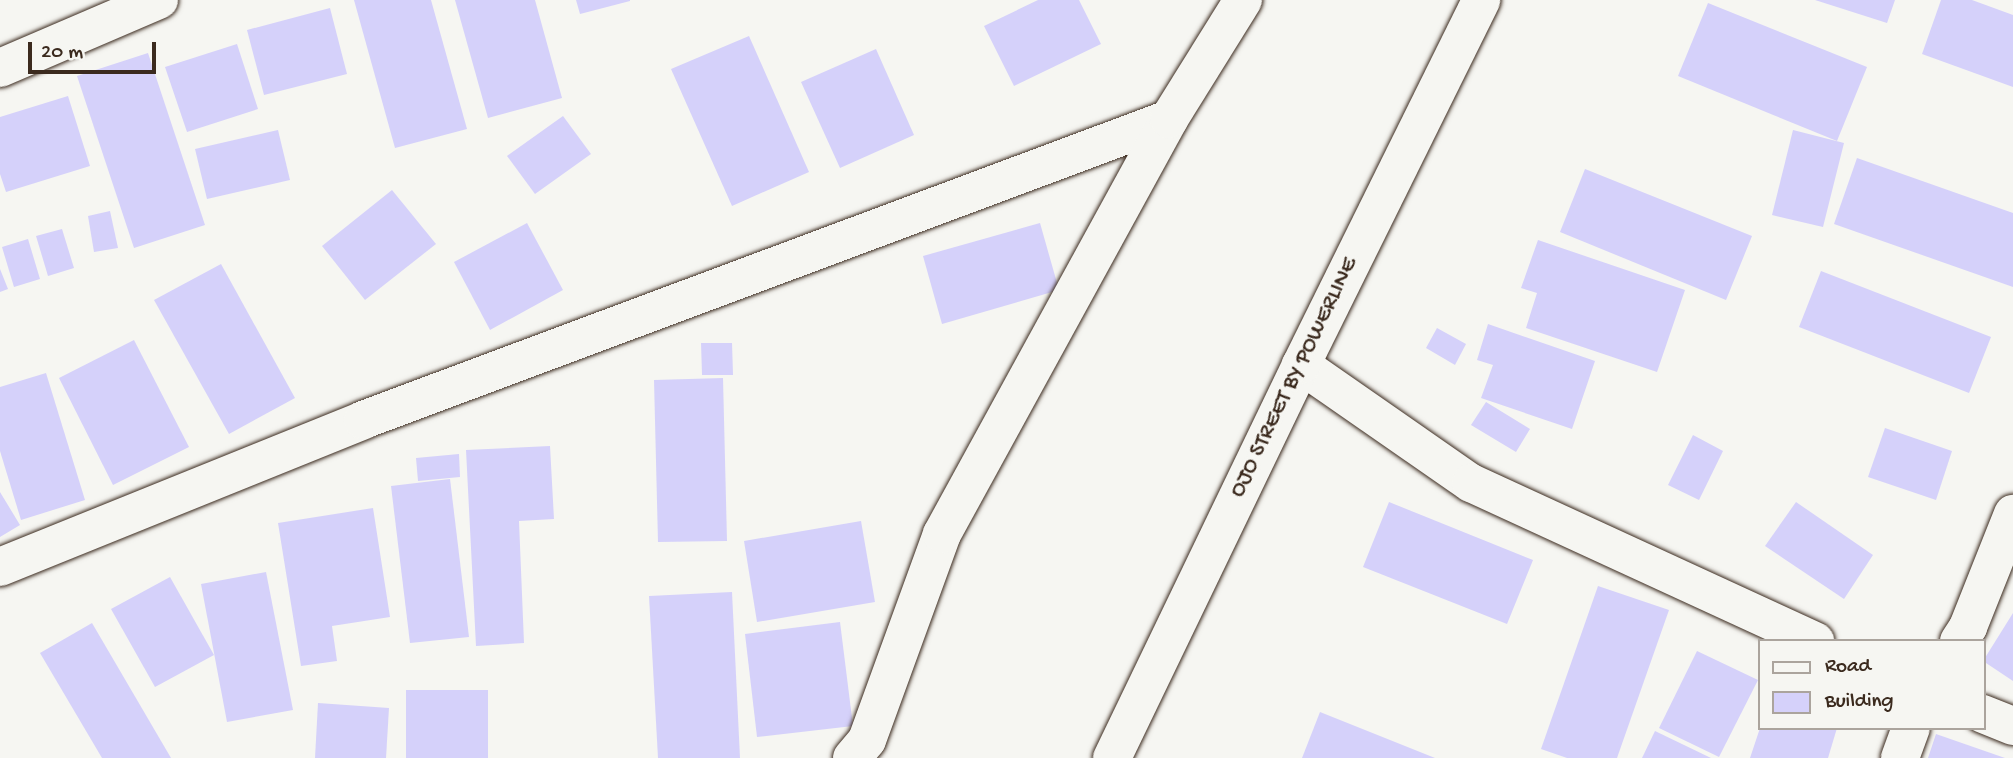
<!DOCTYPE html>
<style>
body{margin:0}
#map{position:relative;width:2013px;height:758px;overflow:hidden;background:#f6f6f2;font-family:"Gochi Hand",sans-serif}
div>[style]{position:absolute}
.building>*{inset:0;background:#d5d1fa}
.roads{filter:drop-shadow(0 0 2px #3b2a1e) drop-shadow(0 0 2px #3b2a1e)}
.minor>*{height:38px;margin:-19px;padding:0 19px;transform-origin:19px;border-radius:19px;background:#f6f6f2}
span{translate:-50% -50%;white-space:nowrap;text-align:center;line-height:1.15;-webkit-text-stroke:7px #f6f6f2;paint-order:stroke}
.street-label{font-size:23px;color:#3b2a1e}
.legend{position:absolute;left:1758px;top:639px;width:228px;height:91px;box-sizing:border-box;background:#f6f6f2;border:2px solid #aba49d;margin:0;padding:9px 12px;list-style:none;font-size:21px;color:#3b2a1e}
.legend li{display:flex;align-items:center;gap:14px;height:35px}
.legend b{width:35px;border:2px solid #aba49d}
.scale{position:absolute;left:28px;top:42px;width:128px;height:32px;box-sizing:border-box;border:4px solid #3b2a1e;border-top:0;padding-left:9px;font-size:21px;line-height:24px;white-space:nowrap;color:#3b2a1e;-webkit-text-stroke:5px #f6f6f2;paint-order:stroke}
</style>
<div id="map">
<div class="building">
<i style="clip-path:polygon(354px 0,431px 0,467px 129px,395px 148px)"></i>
<i style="clip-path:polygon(455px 0,535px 0,562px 98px,488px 118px)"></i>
<i style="clip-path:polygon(576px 0,630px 0,630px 1px,580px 14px)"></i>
<i style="clip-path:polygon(1038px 0,1079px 0,1101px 44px,1014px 86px,984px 26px)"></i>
<i style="clip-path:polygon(1815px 0,1895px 0,1887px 23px)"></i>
<i style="clip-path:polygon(1941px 0,1972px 0,2013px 15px,2013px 87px,1922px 54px)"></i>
<i style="clip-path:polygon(1708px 3px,1867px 67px,1837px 141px,1678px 76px)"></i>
<i style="clip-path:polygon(330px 8px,347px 74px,264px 95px,247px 30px)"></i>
<i style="clip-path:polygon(749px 36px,809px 172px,732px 206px,671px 69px)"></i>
<i style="clip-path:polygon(237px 44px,258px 109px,187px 132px,165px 67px)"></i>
<i style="clip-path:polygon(876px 49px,914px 135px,840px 168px,801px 82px)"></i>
<i style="clip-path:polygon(148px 53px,205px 225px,134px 248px,77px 76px)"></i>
<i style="clip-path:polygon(68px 96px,90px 166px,6px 192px,0 174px,0 117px)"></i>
<i style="clip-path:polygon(563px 116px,591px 154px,535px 194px,507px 156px)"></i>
<i style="clip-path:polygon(278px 130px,290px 180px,207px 199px,195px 149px)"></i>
<i style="clip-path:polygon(1793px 130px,1844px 143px,1823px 227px,1772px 215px)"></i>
<i style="clip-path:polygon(1857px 158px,2013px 213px,2013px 287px,1834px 224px)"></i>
<i style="clip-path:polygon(1585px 169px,1752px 236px,1726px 300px,1560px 232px)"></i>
<i style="clip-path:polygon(392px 190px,436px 244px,365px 300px,322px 246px)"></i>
<i style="clip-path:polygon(110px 211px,118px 248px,94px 252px,88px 216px)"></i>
<i style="clip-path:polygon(527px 223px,563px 290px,490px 330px,454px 262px)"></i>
<i style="clip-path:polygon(1040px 223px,1059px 290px,942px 324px,923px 256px)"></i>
<i style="clip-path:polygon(62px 229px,74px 268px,48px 276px,36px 236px)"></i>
<i style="clip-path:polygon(28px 239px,40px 279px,14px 287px,2px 247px)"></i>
<i style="clip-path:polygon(1538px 240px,1685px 290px,1657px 372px,1526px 328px,1537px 293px,1521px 288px)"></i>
<i style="clip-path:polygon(221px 264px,295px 398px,229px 434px,154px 300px)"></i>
<i style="clip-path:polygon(0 269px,8px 289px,0 292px)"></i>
<i style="clip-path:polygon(1821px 271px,1991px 337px,1969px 393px,1799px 327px)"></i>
<i style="clip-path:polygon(1488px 324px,1595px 361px,1572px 429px,1481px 398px,1493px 365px,1477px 360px)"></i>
<i style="clip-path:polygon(1437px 328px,1466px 344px,1455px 365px,1426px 348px)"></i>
<i style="clip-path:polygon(134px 340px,189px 447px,113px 485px,59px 378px)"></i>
<i style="clip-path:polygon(701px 343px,732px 343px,733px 375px,702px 375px)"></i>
<i style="clip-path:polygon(46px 373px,85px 500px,21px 520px,0 451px,0 387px)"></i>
<i style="clip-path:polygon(723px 378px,727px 541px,658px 542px,654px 380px)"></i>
<i style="clip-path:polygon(1486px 402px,1530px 429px,1516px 452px,1471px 425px)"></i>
<i style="clip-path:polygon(1885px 428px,1952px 451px,1936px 500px,1868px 477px)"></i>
<i style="clip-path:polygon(1693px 435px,1723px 451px,1699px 500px,1668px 485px)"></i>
<i style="clip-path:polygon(550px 446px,554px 519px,519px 521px,524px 643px,476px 646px,466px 450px)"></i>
<i style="clip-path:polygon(459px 454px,460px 477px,418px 481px,416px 458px)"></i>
<i style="clip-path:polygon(450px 479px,469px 637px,410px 643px,391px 486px)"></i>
<i style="clip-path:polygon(0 492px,20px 525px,0 537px)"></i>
<i style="clip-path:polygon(1389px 502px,1533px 560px,1507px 624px,1363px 567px)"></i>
<i style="clip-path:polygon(1796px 502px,1873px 555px,1844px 599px,1765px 546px)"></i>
<i style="clip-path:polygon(373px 508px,390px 617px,332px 626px,337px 661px,301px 666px,278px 523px)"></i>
<i style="clip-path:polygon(861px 521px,875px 602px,757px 622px,744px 541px)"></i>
<i style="clip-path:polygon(266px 572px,293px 710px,227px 722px,201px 584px)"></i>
<i style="clip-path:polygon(170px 577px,214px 655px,155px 687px,111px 609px)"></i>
<i style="clip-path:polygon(1598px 586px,1669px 610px,1617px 758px,1567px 758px,1541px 749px)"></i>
<i style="clip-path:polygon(732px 592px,740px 758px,658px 758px,649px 596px)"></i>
<i style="clip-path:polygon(2013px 613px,2013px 681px,1983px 661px)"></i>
<i style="clip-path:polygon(840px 622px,853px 726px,757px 737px,745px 634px)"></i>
<i style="clip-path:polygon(92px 623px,171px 758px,102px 758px,40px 653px)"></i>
<i style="clip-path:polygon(1697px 651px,1758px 680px,1719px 757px,1659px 728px)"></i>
<i style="clip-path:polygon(406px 690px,488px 690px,488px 758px,406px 758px)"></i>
<i style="clip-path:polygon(318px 703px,389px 708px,386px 758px,315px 758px)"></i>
<i style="clip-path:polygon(1320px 712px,1435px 758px,1302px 758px)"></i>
<i style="clip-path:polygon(1760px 728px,1837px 728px,1828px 758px,1750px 758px)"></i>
<i style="clip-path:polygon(1655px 731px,1711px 758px,1642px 758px)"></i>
<i style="clip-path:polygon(1936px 734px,2005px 758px,1928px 758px)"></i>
</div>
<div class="roads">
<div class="minor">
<i style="left:0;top:68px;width:173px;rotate:-23.2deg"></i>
<i style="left:1301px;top:365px;width:207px;rotate:34.8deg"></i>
<i style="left:1471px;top:483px;width:379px;rotate:24.7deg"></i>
<i style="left:0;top:567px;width:392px;rotate:-22deg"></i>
<i style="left:363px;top:420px;width:860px;rotate:-20.48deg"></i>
<i style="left:1959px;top:641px;width:17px;rotate:-57deg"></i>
<i style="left:1968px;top:627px;width:122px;rotate:-68.3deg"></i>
<i style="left:1983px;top:714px;width:32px;rotate:22deg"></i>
<i style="left:852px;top:758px;width:23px;rotate:-50deg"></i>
<i style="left:867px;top:740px;width:219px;rotate:-70deg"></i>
<i style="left:942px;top:534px;width:473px;rotate:-61.3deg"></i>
<i style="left:1169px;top:119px;width:140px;rotate:-58.1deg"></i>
<i style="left:1112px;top:758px;width:436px;rotate:-64.3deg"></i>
<i style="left:1301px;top:365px;width:407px;rotate:-63.7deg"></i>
<i style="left:1900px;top:758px;width:32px;rotate:-70deg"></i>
</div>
</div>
<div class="street-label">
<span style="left:1295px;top:378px;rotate:-64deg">OJO STREET BY POWERLINE</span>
</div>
<ul class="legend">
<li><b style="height:9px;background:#f6f6f2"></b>Road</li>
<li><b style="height:19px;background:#d5d1fa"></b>Building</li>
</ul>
<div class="scale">20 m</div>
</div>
